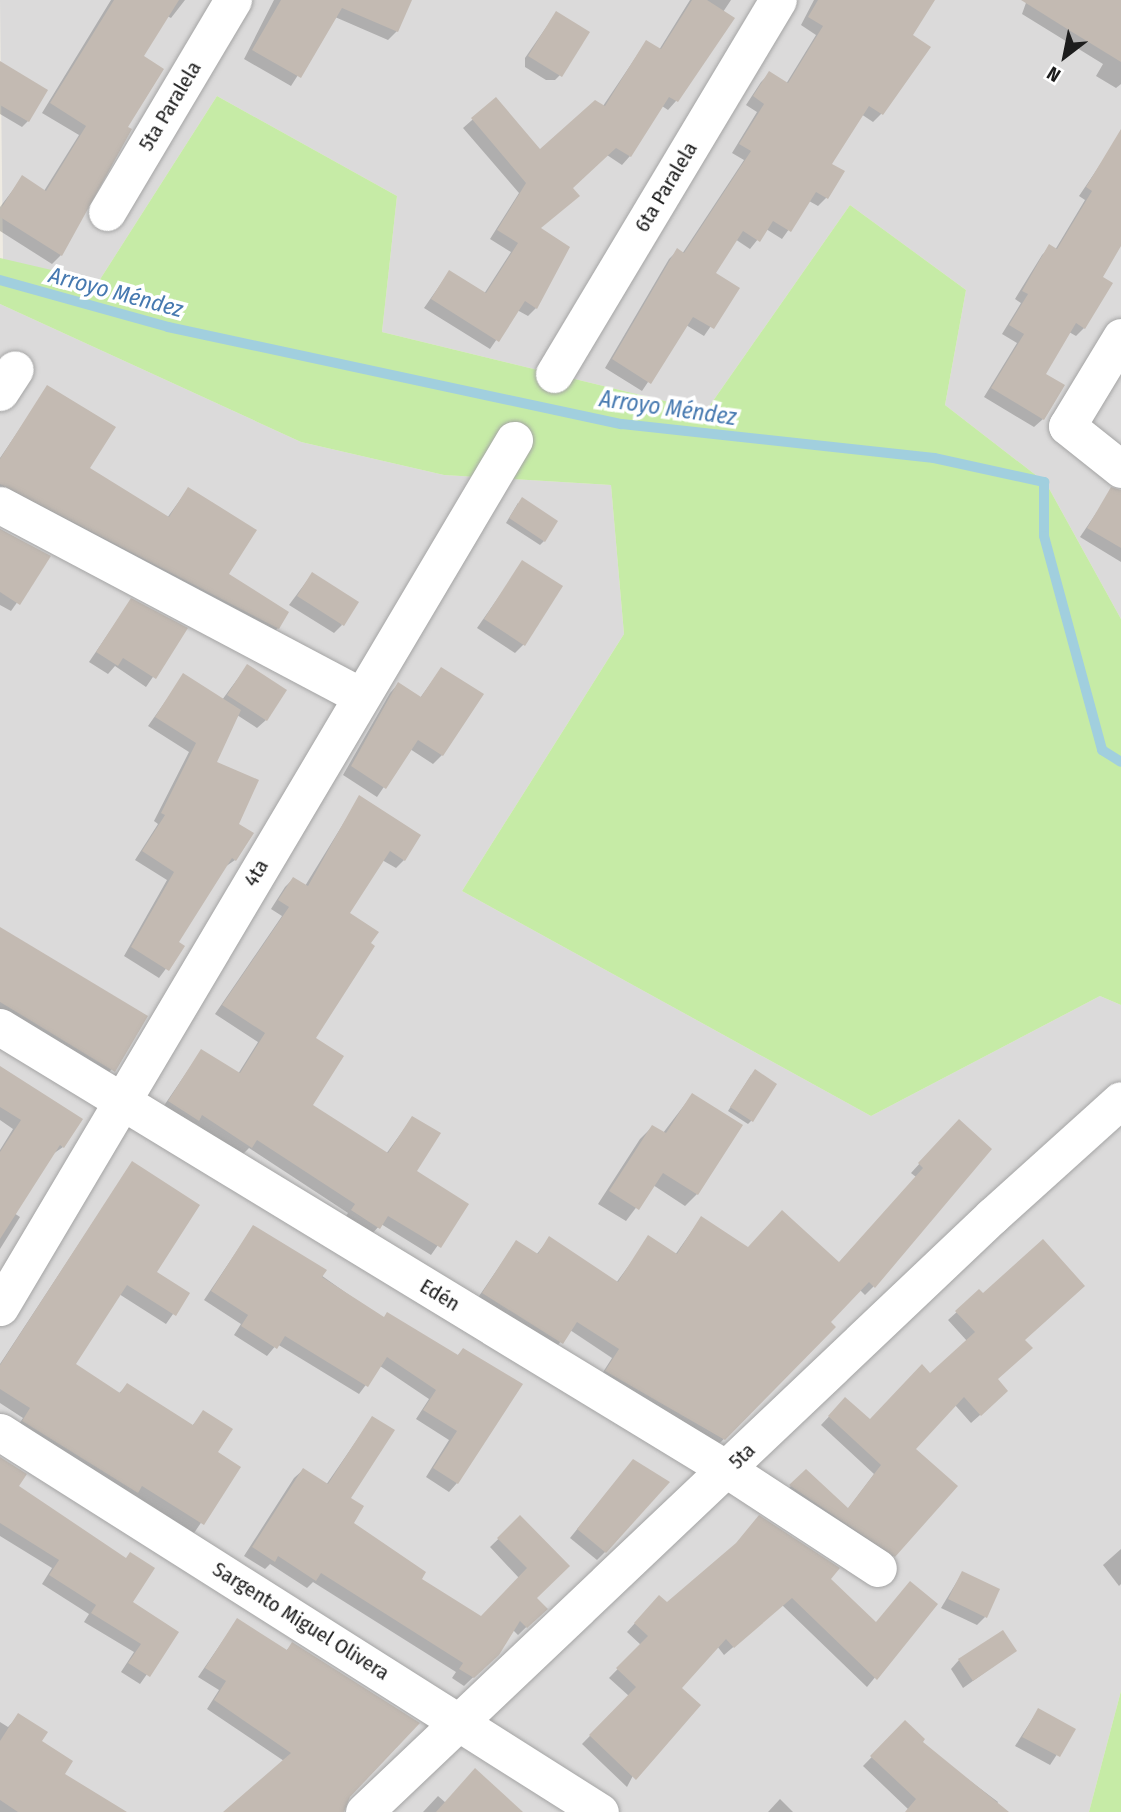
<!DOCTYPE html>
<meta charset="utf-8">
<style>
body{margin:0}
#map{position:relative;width:1121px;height:1812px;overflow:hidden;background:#efebe2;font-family:"Fira Sans Condensed",sans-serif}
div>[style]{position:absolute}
.residential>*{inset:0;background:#dbdada}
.grass>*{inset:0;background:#c6eba6}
.shadow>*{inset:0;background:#0003}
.stream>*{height:10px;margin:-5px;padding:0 5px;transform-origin:5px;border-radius:5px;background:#a1cfde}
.building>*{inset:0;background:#c3bab2}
.roads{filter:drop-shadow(0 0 2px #a4a4a4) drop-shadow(0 0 2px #a4a4a4)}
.minor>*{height:37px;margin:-18.5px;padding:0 18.5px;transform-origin:18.5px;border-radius:18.5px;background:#fff}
span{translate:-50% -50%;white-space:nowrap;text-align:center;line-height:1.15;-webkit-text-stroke:7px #fff;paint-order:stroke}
.street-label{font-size:21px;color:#1d1d1d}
.water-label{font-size:23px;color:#4679b0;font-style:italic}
.north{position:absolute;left:1030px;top:21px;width:70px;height:70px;-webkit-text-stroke:5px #fff;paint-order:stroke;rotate:212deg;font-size:19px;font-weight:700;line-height:28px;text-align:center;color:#1d1d1d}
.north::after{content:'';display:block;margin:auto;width:24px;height:32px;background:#1d1d1d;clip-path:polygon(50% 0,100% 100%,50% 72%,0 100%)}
</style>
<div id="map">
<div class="residential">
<i style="clip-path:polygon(0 0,1121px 0,1121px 619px,1046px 483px,945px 405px,966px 290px,850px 205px,706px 411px,382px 332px,397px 196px,217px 96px,99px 281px,3px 260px)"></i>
<i style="clip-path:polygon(0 304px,301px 442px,444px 475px,611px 485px,624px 634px,462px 891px,871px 1116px,1100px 996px,1121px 1005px,1121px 1691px,1089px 1812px,0 1812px)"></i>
</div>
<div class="grass">
<i style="clip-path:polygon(217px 96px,397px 196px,382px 332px,706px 411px,850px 205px,966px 290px,945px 405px,1046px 483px,1121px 619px,1121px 1005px,1100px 996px,871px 1116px,462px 891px,624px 634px,611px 485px,444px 475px,301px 442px,0 304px,0 258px,99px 281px)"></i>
<i style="clip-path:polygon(1121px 1691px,1121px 1812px,1089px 1812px)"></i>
</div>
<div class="shadow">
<i style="clip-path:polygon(111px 0,185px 0,171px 18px,167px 16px,141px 57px,126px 127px,61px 255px,52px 264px,0 231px,0 207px,22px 178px,44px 191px,79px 135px,42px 113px)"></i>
<i style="clip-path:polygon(274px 0,396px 0,397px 31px,388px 40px,335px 17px,291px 86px,244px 59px)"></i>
<i style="clip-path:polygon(690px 0,731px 0,723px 12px,733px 18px,676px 101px,668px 110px,662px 106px,630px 156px,622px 165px,607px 155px,571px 188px,539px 229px,536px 308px,528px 316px,517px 310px,490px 349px,424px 308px,449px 272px,484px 294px,511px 252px,490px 239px,519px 193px,463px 128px,496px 99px,540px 151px,603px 106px,646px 42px,659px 50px)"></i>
<i style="clip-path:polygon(814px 0,934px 0,910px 36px,882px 113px,873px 122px,861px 114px,830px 164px,843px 172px,826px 198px,818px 206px,809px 201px,782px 239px,766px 229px,750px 249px,735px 239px,714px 273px,737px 288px,704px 336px,686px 325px,642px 391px,605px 368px,669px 259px,677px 251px,682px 254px,744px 160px,732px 153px,757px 112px,746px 105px,761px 82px,769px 74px,786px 84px,816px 35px,801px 25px)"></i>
<i style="clip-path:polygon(1027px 0,1121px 0,1121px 84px,1116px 88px,1096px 76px,1103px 64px,1022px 14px)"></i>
<i style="clip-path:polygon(556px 13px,564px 71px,555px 80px,546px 80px,525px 67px,525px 58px)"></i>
<i style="clip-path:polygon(0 63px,28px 121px,22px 127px,0 114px)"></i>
<i style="clip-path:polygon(1106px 156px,1121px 165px,1121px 242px,1100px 277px,1084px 328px,1076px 336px,1069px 332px,1044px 374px,1043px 419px,1034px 427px,984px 397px,1017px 343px,1002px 334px,1021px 303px,1015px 299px,1042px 255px,1050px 247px,1055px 250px,1085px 200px,1079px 196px)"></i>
<i style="clip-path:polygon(48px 387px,87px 468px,167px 518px,188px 489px,226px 574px,278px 628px,270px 636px,0 494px,0 458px)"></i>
<i style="clip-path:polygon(1105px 500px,1121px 510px,1121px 562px,1080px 537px)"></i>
<i style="clip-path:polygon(518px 503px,544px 541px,540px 545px,506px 523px)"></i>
<i style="clip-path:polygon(0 529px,49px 557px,11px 611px,0 605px)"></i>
<i style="clip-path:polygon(523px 562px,524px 644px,515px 653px,477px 628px)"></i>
<i style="clip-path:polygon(312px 574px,342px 625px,334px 633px,289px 605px)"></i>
<i style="clip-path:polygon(131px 600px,186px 629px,146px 687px,115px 666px,108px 674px,89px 662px)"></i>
<i style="clip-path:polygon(247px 666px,266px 720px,257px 728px,237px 715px,215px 762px,237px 825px,235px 860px,225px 867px,176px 943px,182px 947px,159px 978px,124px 956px,167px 880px,135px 860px,158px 824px,154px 821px,189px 752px,148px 726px,184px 675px,222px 700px)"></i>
<i style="clip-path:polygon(441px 669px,442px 755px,433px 764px,410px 749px,377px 797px,343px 775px,390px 693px,398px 684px,420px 698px)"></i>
<i style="clip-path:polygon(359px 798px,404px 860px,396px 868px,382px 860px,347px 913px,314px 1039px,310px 1105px,386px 1154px,412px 1118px,414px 1171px,466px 1205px,431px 1255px,381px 1224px,370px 1236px,344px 1219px,348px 1213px,249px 1148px,242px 1155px,194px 1123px,189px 1128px,161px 1110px,201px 1051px,238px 1074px,258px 1042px,215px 1014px,282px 916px,271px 909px,285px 887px,293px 879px,305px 886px)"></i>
<i style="clip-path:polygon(0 928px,146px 1016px,105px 1079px,0 1012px)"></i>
<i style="clip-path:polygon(0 1071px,63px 1147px,53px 1154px,14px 1213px,20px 1217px,0 1249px,0 1150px,13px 1129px,0 1120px)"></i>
<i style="clip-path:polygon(751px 1075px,752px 1120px,748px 1124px,728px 1111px)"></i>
<i style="clip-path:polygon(692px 1095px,697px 1194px,685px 1206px,653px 1185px,626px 1221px,598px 1204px,640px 1139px,652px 1127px,663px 1133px)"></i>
<i style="clip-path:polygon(951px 1129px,990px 1149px,873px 1287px,865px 1295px,859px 1289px,828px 1322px,833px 1327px,716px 1447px,598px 1380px,612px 1358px,570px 1330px,553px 1351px,475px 1302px,516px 1242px,536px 1255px,549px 1239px,616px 1283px,649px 1238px,675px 1255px,701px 1218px,748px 1249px,838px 1264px,916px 1177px,911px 1173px)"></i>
<i style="clip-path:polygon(132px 1163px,155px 1273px,187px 1294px,166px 1324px,119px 1294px,73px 1365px,118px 1394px,128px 1385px,192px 1426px,204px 1412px,216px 1453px,239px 1467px,194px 1533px,134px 1495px,128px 1501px,15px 1430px,23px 1418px,0 1403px,0 1364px)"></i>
<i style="clip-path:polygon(253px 1227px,383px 1319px,457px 1356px,463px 1350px,457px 1483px,449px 1492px,426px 1477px,449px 1440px,416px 1419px,429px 1399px,380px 1366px,359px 1394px,277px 1344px,267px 1356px,234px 1335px,241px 1324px,204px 1300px)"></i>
<i style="clip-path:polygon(979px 1292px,1023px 1341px,996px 1380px,998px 1399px,971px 1423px,955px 1405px,914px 1449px,894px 1555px,885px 1564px,783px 1494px,806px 1471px,847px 1510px,874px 1474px,821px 1425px,837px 1408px,869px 1422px,930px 1375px,967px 1341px,948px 1320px)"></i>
<i style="clip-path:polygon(372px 1418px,349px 1499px,351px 1523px,420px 1579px,481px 1618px,519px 1578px,490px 1547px,520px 1518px,535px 1598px,545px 1609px,518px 1635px,513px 1630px,497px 1654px,464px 1686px,452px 1678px,456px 1672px,313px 1582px,307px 1588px,270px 1564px,265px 1569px,244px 1556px,294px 1478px,303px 1470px,326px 1485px)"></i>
<i style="clip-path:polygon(0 1461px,17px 1486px,131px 1603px,176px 1633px,140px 1684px,121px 1672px,134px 1652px,84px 1622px,89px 1614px,42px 1584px,52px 1568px,0 1536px)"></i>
<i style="clip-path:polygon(625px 1470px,605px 1552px,597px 1560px,570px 1538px)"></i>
<i style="clip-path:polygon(1121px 1549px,1121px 1584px,1119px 1586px,1103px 1565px)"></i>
<i style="clip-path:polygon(962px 1573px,985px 1617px,977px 1625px,941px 1608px)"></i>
<i style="clip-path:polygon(828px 1579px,875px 1624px,936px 1604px,867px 1687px,782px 1605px,724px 1655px,717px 1646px,679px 1688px,627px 1787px,582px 1744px,629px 1696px,609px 1678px,641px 1645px,627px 1632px,651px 1605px)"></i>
<i style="clip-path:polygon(237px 1620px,286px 1651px,292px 1644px,330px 1812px,233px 1812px,284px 1761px,207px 1709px,219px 1690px,198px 1677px)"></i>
<i style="clip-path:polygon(1015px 1651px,963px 1688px,951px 1669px,959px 1660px)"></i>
<i style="clip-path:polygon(1038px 1710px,1073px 1730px,1050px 1765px,1015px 1746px)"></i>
<i style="clip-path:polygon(19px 1715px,63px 1774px,109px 1812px,0 1812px,0 1722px,8px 1727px)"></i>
<i style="clip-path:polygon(905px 1723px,920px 1743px,998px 1802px,991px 1812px,906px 1812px,908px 1809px,863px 1766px)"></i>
<i style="clip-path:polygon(438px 1796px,446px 1803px,495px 1812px,423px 1812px)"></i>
<i style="clip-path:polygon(780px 1799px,793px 1812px,768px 1812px)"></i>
</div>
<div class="stream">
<i style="left:0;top:280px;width:174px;rotate:15.6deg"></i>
<i style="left:168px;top:327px;width:464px;rotate:12.1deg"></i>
<i style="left:622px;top:424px;width:314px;rotate:6.2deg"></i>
<i style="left:934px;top:458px;width:113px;rotate:12.3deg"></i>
<i style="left:1044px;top:482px;width:54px;rotate:90deg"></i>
<i style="left:1044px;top:536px;width:222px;rotate:74.8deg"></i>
<i style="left:1102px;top:750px;width:22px;rotate:32deg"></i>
</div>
<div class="building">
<i style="clip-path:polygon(114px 0,179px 0,144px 56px,164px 69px,128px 127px,132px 129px,62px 256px,0 217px,0 210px,22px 175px,46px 191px,86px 126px,50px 103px)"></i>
<i style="clip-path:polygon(281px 0,412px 0,398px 32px,342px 8px,301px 78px,252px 50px)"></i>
<i style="clip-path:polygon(692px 0,707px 0,735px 18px,678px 102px,669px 97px,631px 157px,616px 148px,573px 188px,580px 196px,541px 228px,570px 247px,537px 309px,525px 301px,499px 342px,431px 299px,449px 270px,486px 293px,518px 243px,497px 230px,526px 183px,471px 118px,496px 97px,540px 149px,595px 100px,605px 106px,646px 40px,661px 49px)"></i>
<i style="clip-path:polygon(818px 0,935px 0,913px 35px,931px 47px,883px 115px,869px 106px,832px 164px,845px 171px,828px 199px,816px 192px,791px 232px,773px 221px,760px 242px,743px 231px,716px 273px,740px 288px,714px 329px,693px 317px,651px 384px,612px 359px,677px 248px,684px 253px,751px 151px,739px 144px,764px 104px,753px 96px,769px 71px,788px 83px,823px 26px,808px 17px)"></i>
<i style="clip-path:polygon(1021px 0,1121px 0,1121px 62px,1064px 27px)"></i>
<i style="clip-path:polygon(556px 11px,590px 32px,562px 77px,528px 56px)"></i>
<i style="clip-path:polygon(0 61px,48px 90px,29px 122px,0 105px)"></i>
<i style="clip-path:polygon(1121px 129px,1121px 246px,1103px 277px,1113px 283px,1085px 329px,1076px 323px,1046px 374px,1065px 385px,1044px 420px,991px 388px,1024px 334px,1009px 325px,1028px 294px,1022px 291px,1049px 244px,1057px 249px,1092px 191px,1086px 187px)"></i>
<i style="clip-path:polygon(47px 385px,116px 427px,90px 468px,169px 517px,188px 487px,257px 530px,229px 574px,289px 612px,279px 629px,0 484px,0 459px)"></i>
<i style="clip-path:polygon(1111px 487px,1121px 490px,1121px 548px,1087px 528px)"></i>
<i style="clip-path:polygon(522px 497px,558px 521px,545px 542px,509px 518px)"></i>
<i style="clip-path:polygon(0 529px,51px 556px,20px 605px,0 592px)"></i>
<i style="clip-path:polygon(522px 560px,563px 586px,525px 646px,484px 619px)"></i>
<i style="clip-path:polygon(312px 572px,359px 602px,344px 626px,297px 596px)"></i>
<i style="clip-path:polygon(131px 598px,188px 628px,156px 679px,123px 658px,118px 666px,96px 652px)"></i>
<i style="clip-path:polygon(247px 664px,287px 690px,267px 721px,227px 695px)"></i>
<i style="clip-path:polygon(441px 667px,484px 694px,443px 756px,418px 740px,386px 789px,351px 766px,398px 682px,421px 697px)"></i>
<i style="clip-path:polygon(183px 673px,241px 710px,217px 762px,259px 780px,239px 824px,254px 833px,236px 861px,232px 858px,179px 942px,185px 946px,169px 971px,131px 947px,174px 872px,142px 851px,165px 815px,161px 813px,196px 743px,155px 717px)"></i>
<i style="clip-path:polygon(359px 795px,421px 835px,405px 861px,390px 851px,350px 913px,379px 932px,371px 943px,375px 946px,316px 1038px,344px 1056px,313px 1105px,388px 1153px,412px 1116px,441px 1133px,417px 1171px,469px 1204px,441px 1248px,388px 1216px,380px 1229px,351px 1210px,355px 1204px,257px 1140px,252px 1148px,202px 1115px,199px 1121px,168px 1101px,201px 1049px,240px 1073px,265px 1033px,222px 1005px,289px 907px,278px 900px,293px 877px,308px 886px)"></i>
<i style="clip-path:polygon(0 927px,148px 1016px,115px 1072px,0 1002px)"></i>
<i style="clip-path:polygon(0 1066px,83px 1119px,64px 1148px,60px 1145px,0 1239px,0 1152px,21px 1120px,0 1107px)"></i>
<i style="clip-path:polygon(755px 1069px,777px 1084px,753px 1122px,730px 1107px)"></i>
<i style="clip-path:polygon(692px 1093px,743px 1125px,698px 1195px,663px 1173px,639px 1210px,609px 1191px,652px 1125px,666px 1133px)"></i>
<i style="clip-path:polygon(959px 1119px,992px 1149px,875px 1288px,869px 1282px,831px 1322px,836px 1327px,725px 1440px,605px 1371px,619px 1349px,577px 1322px,563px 1344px,482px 1293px,516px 1240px,538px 1254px,549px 1236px,618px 1282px,648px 1235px,677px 1254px,701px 1216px,748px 1247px,782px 1210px,839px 1262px,923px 1168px,918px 1163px)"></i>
<i style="clip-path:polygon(132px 1161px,200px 1205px,157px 1272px,190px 1293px,176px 1316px,127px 1285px,76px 1364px,120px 1393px,127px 1383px,193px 1425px,203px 1410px,233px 1429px,218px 1452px,241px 1467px,204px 1525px,142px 1486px,138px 1493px,22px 1421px,30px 1408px,0 1389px,0 1365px)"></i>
<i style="clip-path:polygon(253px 1225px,327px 1270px,322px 1277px,384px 1317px,387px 1312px,458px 1355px,463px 1348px,523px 1384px,458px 1484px,433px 1468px,457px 1431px,423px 1410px,436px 1390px,387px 1357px,368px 1387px,285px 1336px,277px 1349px,241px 1326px,248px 1315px,211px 1291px)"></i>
<i style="clip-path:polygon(1043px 1239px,1085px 1286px,1025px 1340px,1033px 1348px,998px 1379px,1008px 1391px,981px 1416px,964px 1397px,916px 1449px,958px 1486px,895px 1557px,789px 1485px,806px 1469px,848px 1508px,881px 1465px,828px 1416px,845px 1397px,870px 1419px,922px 1364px,930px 1373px,975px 1332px,955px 1311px,979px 1289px,983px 1293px)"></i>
<i style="clip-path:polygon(372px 1416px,395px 1430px,351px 1498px,364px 1506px,354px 1523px,426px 1572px,422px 1579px,481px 1616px,527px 1568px,497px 1538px,520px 1515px,570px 1566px,537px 1598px,548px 1609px,527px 1628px,520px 1621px,499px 1655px,474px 1678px,459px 1669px,463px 1663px,321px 1573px,316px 1581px,278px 1556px,275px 1562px,252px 1547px,303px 1468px,328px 1484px)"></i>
<i style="clip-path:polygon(0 1457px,27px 1474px,19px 1486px,126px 1558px,130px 1552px,155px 1568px,133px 1602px,179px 1632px,150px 1677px,128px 1663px,141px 1644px,91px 1613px,96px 1605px,49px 1575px,59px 1560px,0 1523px)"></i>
<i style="clip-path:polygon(633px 1459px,670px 1482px,606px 1553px,577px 1529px)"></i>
<i style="clip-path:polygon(759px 1515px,840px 1568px,831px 1579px,876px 1622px,910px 1581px,938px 1604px,877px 1680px,792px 1598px,734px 1648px,726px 1639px,682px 1688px,701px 1705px,636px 1780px,589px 1735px,636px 1687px,616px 1668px,648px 1636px,634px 1623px,659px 1595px,667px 1602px,736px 1543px)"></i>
<i style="clip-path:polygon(962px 1571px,1000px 1589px,987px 1618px,948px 1599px)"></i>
<i style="clip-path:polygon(237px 1618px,287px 1650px,292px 1642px,420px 1723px,350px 1797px,344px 1812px,223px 1812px,291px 1753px,214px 1700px,226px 1681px,205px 1668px)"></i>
<i style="clip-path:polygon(1003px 1630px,1017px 1651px,973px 1681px,958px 1659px)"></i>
<i style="clip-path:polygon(1038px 1708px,1076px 1729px,1060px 1757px,1022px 1737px)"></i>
<i style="clip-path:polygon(18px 1713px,48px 1732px,42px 1741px,73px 1761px,65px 1774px,127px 1812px,18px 1812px,0 1800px,0 1741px)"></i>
<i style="clip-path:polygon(905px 1720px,925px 1739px,923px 1742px,1009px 1812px,905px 1812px,916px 1799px,870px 1756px)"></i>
<i style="clip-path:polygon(475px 1768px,523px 1812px,436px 1812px)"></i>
</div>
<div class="roads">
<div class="minor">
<i style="left:107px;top:212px;width:247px;rotate:-59.3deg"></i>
<i style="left:1121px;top:337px;width:104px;rotate:121.2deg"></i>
<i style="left:1067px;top:426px;width:69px;rotate:38.5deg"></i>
<i style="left:554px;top:374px;width:436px;rotate:-59.1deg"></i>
<i style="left:0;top:392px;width:27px;rotate:-57deg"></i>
<i style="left:0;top:505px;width:408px;rotate:27.9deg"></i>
<i style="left:0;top:1027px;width:852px;rotate:31.32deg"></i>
<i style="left:728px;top:1470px;width:179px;rotate:33.2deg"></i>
<i style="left:0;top:1307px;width:1008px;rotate:-59.34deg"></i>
<i style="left:0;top:1432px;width:710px;rotate:32.35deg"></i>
<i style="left:364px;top:1812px;width:866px;rotate:-43.5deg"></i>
<i style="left:992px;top:1216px;width:173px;rotate:-42deg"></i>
</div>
</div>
<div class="street-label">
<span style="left:170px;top:106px;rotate:-59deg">5ta Paralela</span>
<span style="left:666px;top:187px;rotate:-59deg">6ta Paralela</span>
<span style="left:256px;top:873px;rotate:-59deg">4ta</span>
<span style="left:440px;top:1295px;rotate:31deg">Edén</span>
<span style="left:742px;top:1456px;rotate:-44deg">5ta</span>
<span style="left:301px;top:1621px;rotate:32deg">Sargento Miguel Olivera</span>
</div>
<div class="water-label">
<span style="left:116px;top:292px;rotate:15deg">Arroyo Méndez</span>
<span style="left:668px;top:408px;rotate:8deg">Arroyo Méndez</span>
</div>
<div class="north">N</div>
</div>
